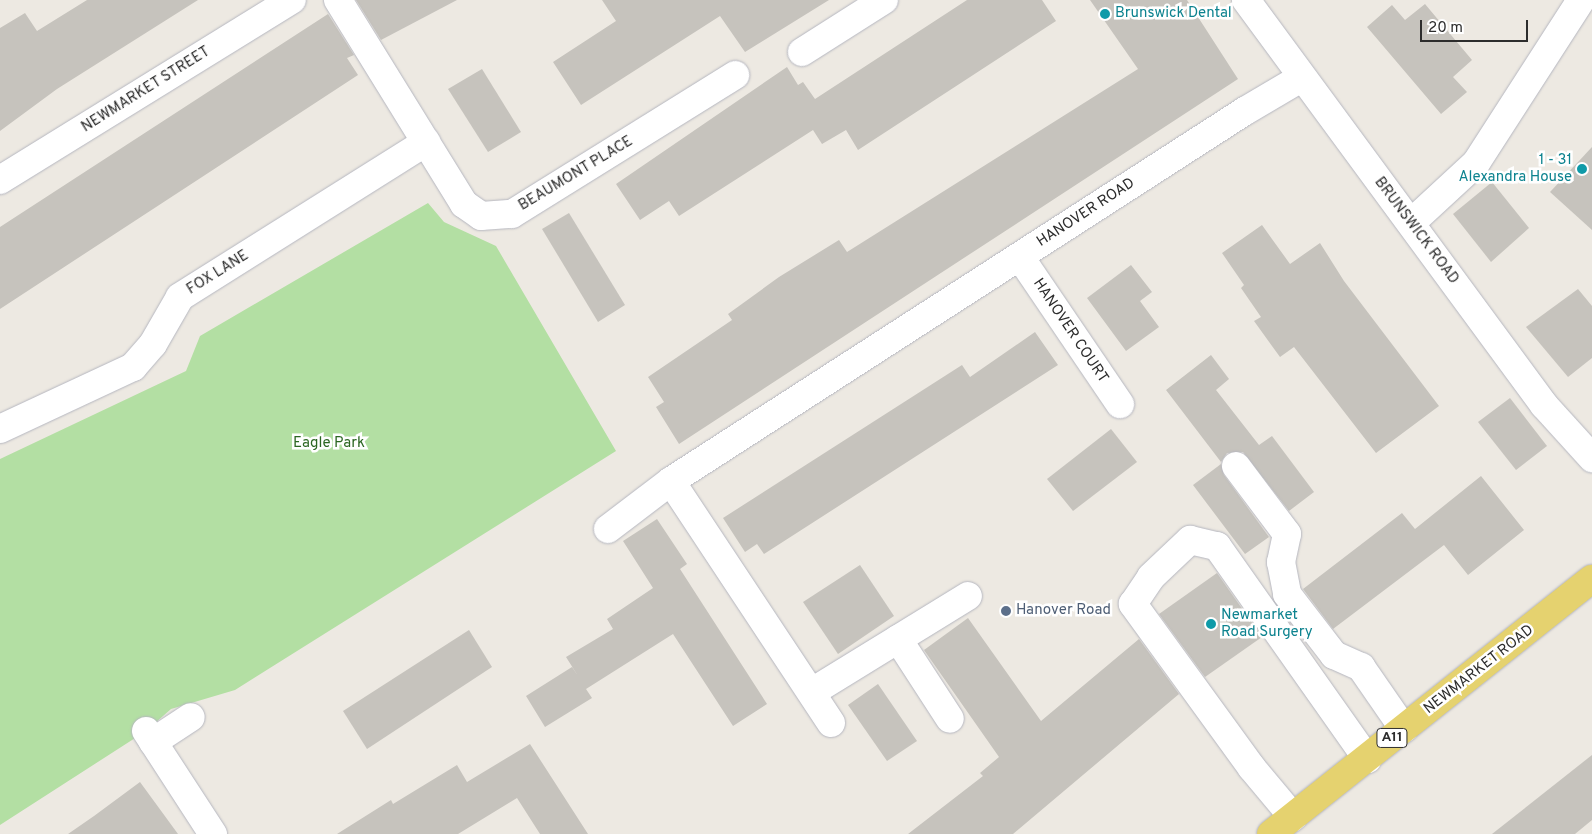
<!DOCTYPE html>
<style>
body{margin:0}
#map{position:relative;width:1592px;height:834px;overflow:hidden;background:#ede9e2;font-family:Overpass,sans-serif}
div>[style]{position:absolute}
.green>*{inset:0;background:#b3dfa3}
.building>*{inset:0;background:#c6c3bd}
.roads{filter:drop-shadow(0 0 1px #b5b6bf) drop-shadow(0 0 1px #b5b6bf)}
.minor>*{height:28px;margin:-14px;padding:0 14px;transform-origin:14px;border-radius:14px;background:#fff}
.major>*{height:28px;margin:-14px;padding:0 14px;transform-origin:14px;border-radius:14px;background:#e5d26f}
.dots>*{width:14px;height:14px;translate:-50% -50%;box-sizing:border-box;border:2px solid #fff;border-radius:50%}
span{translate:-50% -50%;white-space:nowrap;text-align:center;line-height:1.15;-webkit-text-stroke:5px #fff;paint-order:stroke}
.shield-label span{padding:1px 4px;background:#fff;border:1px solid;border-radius:4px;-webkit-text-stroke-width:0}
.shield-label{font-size:14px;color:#2d2d2d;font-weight:700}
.culture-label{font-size:15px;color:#0d838f}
.left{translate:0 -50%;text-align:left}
.right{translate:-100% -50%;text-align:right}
.street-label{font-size:15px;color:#2d2d2d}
.park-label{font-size:15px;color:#2b6622}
.service-label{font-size:15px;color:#4e5e75}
.scale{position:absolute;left:1420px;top:20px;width:108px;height:22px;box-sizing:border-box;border:2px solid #2d2d2d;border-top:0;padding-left:6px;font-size:15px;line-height:18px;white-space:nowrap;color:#2d2d2d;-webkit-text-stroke:4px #fff;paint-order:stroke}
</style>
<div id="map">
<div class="green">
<i style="clip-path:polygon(428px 203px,444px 222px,496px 246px,616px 451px,235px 690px,171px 709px,146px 731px,0 825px,0 459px,186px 371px,200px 336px)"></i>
</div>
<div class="building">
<i style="clip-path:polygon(87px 0,198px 0,57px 89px,0 131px,0 28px,25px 13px,37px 31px)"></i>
<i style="clip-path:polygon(356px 0,457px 0,381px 40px)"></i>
<i style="clip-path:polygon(602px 0,829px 0,745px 52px,720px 16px,581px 105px,553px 62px,616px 21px)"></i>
<i style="clip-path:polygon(967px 0,1042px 0,1056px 21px,858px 150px,846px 130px,822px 144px,813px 130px,679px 216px,669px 201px,640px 220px,616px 184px,787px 67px,798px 85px,803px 82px,815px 99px)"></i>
<i style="clip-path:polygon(1090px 0,1187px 0,1238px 79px,679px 444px,656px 407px,664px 402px,648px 377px,732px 320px,728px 314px,779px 277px,839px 240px,847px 252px,1138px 69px)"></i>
<i style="clip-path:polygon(1425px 4px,1472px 60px,1453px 77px,1467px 92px,1441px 114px,1367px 27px,1392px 5px,1405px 20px)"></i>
<i style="clip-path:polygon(328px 14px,354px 55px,347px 58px,358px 75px,0 309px,0 227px)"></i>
<i style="clip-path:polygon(482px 69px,521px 132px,488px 152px,448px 89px)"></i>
<i style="clip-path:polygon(1592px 147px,1592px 230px,1550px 192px)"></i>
<i style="clip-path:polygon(1492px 182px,1529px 228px,1491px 262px,1453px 214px)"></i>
<i style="clip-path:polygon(569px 213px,625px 305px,598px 322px,542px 229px)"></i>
<i style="clip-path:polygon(1262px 225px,1290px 264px,1320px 243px,1344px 281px,1439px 406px,1376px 453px,1294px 347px,1280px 357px,1254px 321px,1261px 317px,1241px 288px,1244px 285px,1222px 253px)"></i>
<i style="clip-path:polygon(1131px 265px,1152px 292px,1140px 301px,1159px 327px,1126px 351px,1087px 298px)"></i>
<i style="clip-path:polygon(1578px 289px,1592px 306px,1592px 358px,1568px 377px,1526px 327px)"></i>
<i style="clip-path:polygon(1035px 332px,1058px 365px,764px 554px,757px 544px,745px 552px,723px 518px,962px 365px,970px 377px)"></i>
<i style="clip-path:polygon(1211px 355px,1229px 379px,1216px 390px,1259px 445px,1272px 436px,1314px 492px,1289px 511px,1243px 452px,1227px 453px,1221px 462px,1166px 390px)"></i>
<i style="clip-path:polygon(1510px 398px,1547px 446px,1516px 470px,1478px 422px)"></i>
<i style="clip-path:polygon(1111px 429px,1137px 462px,1073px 511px,1047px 479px)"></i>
<i style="clip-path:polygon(1221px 464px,1224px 475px,1269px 537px,1245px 554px,1193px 485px)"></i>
<i style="clip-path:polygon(1481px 476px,1524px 530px,1468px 575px,1444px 545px,1333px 629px,1303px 589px,1402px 513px,1415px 529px)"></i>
<i style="clip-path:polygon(657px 519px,687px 564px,680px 569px,767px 704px,733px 726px,673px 634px,586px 689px,592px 698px,545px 727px,526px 696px,572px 667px,578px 676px,566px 657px,613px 629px,607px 619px,653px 588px,623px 541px)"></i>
<i style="clip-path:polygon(860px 565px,894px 616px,838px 654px,803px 602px)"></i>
<i style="clip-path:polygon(1217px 573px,1262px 637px,1205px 677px,1159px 614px)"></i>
<i style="clip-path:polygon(968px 618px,1041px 721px,1139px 639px,1179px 694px,1013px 834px,908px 834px,983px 776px,980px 773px,999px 757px,924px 650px)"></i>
<i style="clip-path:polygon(469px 630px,492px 667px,367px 749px,343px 711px)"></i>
<i style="clip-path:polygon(878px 684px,917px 741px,887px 761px,848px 705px)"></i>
<i style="clip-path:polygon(530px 744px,588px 834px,540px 834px,517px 798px,458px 834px,337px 834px,391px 800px,393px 804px,457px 765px,467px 782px)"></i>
<i style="clip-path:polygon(1592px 755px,1592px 820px,1575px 834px,1492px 834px)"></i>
<i style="clip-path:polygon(140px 782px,178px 834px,68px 834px,94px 816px)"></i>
</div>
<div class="roads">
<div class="minor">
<i style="left:338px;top:0;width:240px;rotate:58.3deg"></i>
<i style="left:464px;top:204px;width:21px;rotate:35deg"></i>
<i style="left:481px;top:216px;width:31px;rotate:-4deg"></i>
<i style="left:512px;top:214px;width:263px;rotate:-31.9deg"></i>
<i style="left:1246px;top:0;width:503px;rotate:53.65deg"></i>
<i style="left:1544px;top:405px;width:72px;rotate:47.8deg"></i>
<i style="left:802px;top:52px;width:97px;rotate:-32.4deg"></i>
<i style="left:0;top:180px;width:343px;rotate:-31.7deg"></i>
<i style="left:1411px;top:223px;width:88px;rotate:-42.7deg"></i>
<i style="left:1476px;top:163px;width:194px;rotate:-57.2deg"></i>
<i style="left:1020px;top:257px;width:178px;rotate:55.8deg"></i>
<i style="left:0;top:429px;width:147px;rotate:-25deg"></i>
<i style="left:133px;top:367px;width:30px;rotate:-49deg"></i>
<i style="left:153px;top:344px;width:54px;rotate:-60.1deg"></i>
<i style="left:180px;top:297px;width:291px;rotate:-32.2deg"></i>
<i style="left:1236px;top:466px;width:85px;rotate:53.1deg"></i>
<i style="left:1287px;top:534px;width:29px;rotate:102deg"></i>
<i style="left:1281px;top:562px;width:33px;rotate:79deg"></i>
<i style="left:1287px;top:594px;width:77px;rotate:52.4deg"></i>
<i style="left:1334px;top:655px;width:30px;rotate:24deg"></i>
<i style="left:1361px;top:667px;width:75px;rotate:55.3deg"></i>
<i style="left:608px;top:529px;width:79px;rotate:-37.3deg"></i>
<i style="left:898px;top:639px;width:95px;rotate:57deg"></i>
<i style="left:812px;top:692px;width:183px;rotate:-31.6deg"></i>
<i style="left:831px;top:723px;width:290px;rotate:-123.5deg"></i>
<i style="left:671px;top:481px;width:683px;rotate:-32.81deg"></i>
<i style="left:1245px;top:111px;width:65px;rotate:-30.5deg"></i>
<i style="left:146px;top:731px;width:123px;rotate:57deg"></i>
<i style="left:153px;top:742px;width:45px;rotate:-33.3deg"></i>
<i style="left:1293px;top:817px;width:64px;rotate:-129.9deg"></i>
<i style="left:1252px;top:768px;width:203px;rotate:-126deg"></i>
<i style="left:1133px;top:604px;width:32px;rotate:-56deg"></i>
<i style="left:1151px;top:577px;width:54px;rotate:-43.5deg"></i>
<i style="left:1190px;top:540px;width:28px;rotate:13deg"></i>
<i style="left:1217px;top:546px;width:261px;rotate:54.8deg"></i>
</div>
<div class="major">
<i style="left:1271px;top:834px;width:410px;rotate:-38.5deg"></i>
</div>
</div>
<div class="dots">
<i style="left:1105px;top:14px;background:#0f9aa8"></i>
<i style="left:1582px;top:169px;background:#0f9aa8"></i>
<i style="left:1006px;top:611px;background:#5c6f8a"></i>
<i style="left:1211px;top:624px;background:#0f9aa8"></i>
</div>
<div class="shield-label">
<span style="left:1392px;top:738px">A11</span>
</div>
<div class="culture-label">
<span class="left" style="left:1115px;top:14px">Brunswick Dental</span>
<span class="right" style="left:1572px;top:169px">1 - 31<br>Alexandra House</span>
<span class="left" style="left:1221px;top:624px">Newmarket<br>Road Surgery</span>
</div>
<div class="street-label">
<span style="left:146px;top:90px;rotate:-32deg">NEWMARKET STREET</span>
<span style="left:576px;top:174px;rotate:-31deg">BEAUMONT PLACE</span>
<span style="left:1086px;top:213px;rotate:-33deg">HANOVER ROAD</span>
<span style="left:1416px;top:231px;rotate:53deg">BRUNSWICK ROAD</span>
<span style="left:218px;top:273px;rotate:-32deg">FOX LANE</span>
<span style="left:1070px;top:331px;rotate:56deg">HANOVER COURT</span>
<span style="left:1479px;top:670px;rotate:-38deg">NEWMARKET ROAD</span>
</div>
<div class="park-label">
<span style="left:329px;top:444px">Eagle Park</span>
</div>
<div class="service-label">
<span class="left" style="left:1016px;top:611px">Hanover Road</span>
</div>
<div class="scale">20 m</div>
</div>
